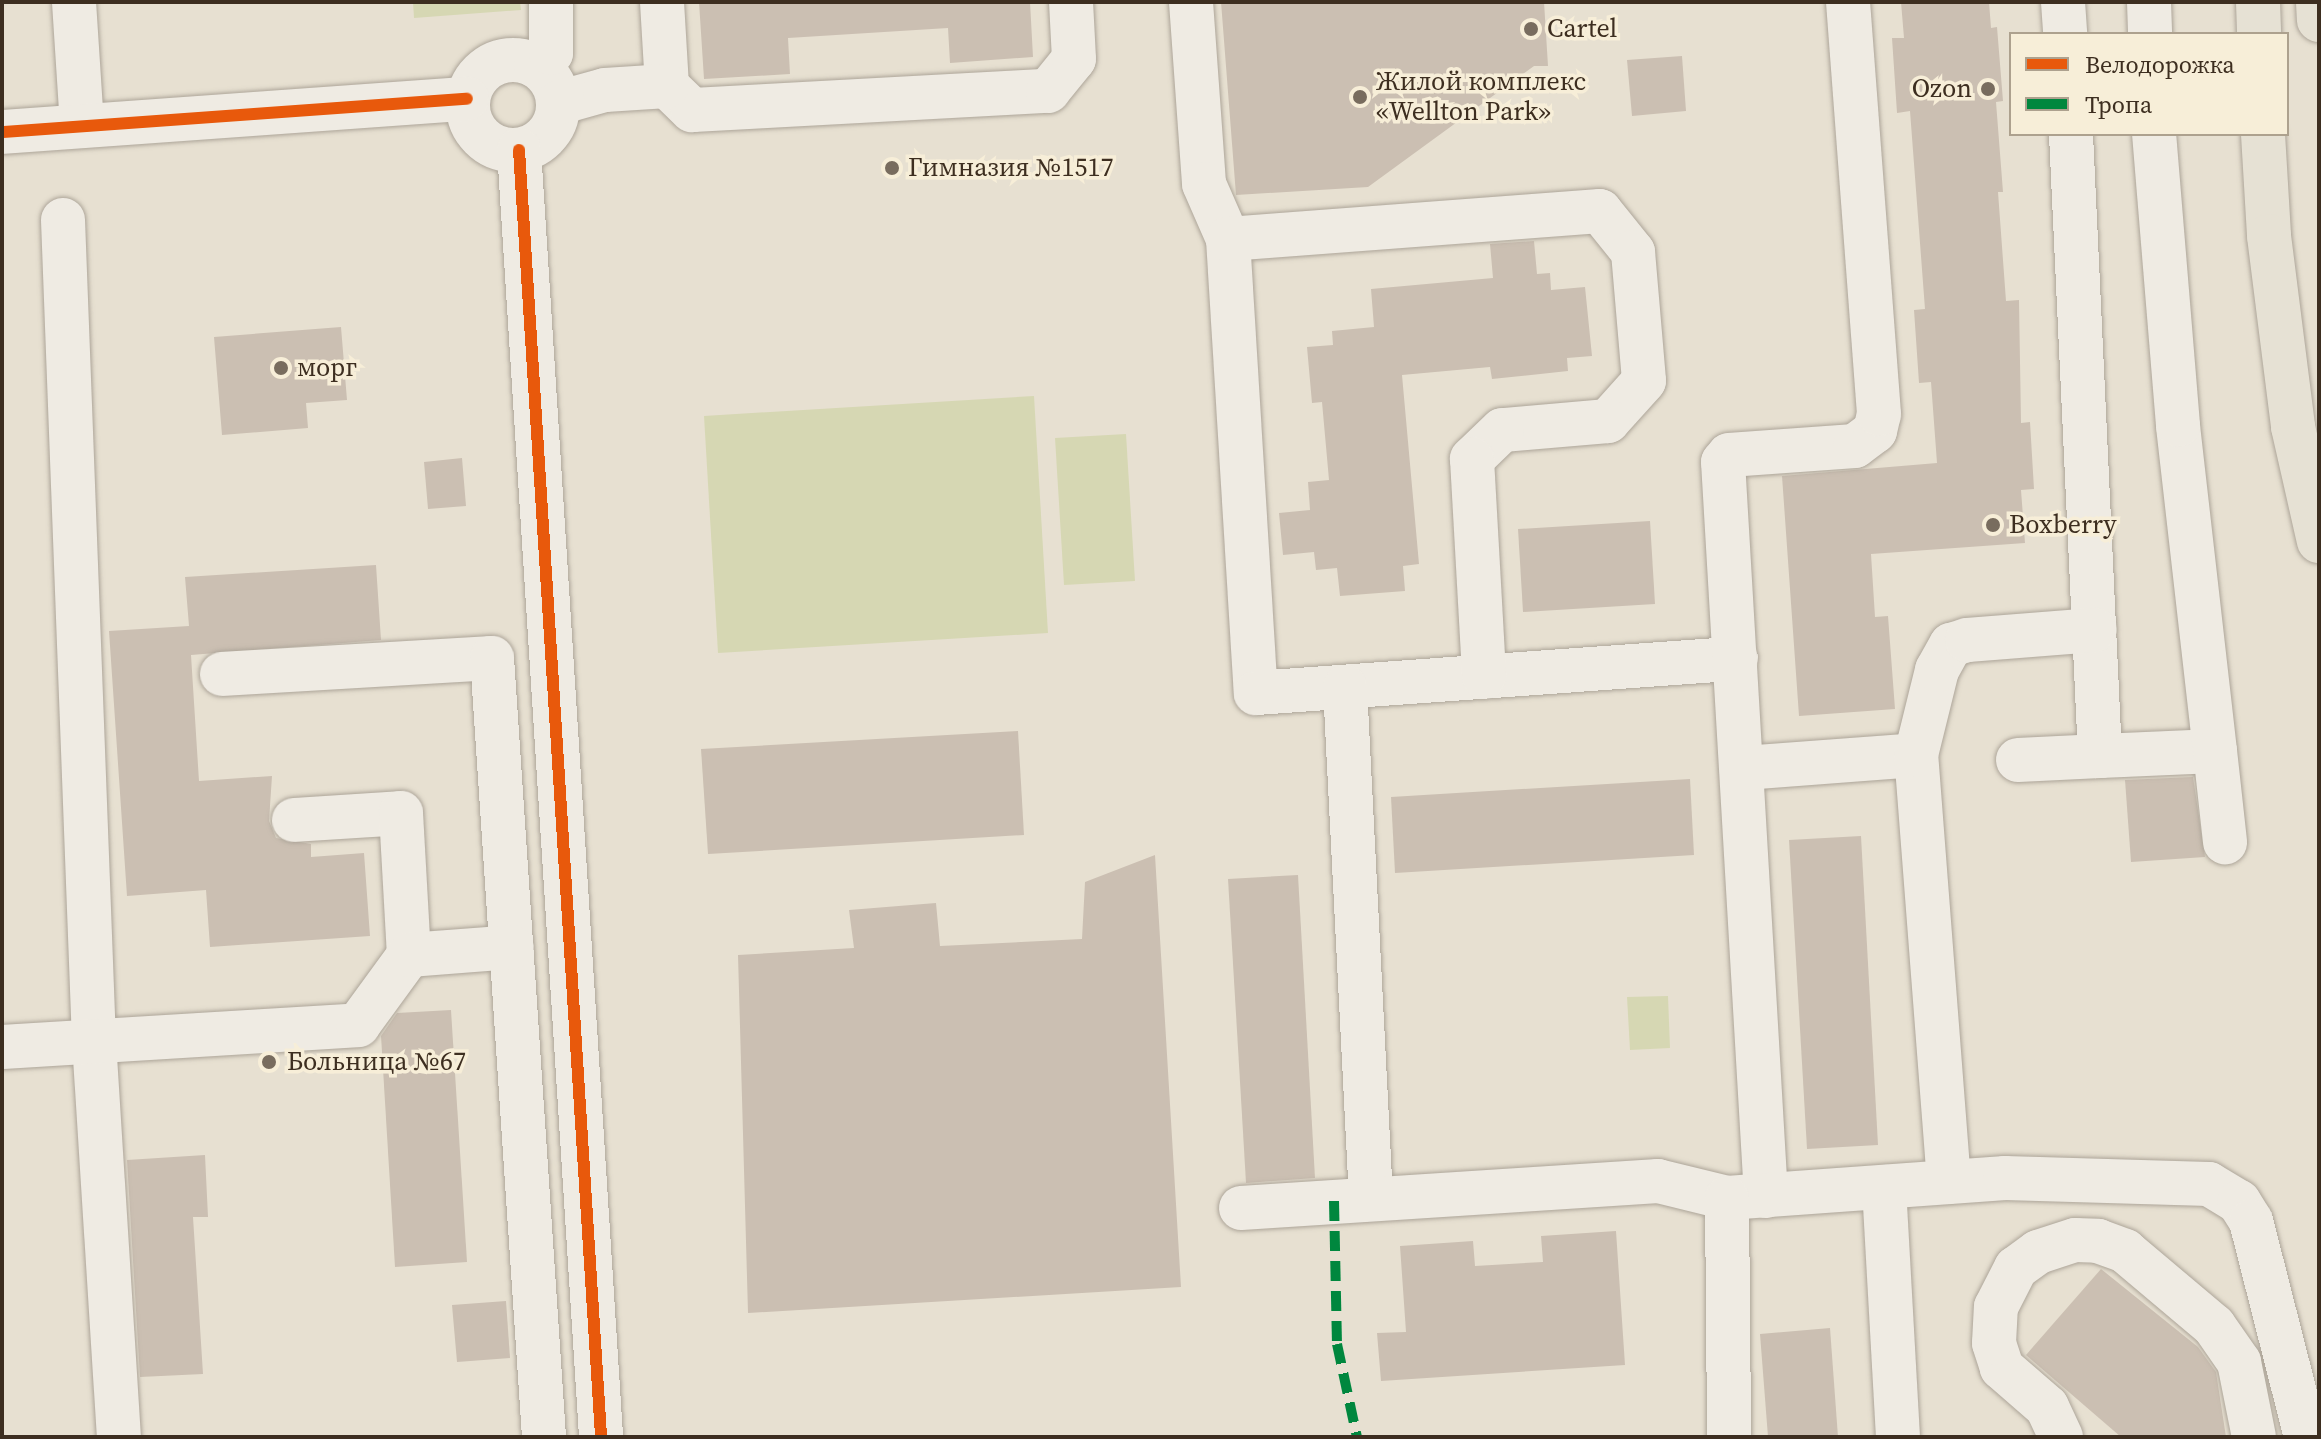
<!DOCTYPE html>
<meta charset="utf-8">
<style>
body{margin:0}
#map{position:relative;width:2321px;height:1439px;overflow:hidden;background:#e7e0d1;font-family:"Source Serif 4",serif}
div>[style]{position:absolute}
.green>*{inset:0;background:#d6d7b3}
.building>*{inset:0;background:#cbbfb2}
.roads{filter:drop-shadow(0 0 2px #ada599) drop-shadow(0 0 2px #ada599)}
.minor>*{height:44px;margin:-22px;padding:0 22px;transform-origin:22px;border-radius:22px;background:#efebe3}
.minor>.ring{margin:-22px;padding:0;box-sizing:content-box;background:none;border:44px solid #efebe3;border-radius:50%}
.major>*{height:44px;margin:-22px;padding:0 22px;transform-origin:22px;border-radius:22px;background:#e6e1d4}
.quiet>*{height:10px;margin-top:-5px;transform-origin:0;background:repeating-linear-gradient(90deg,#00873e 0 20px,transparent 0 30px)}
.cycleway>*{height:12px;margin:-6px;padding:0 6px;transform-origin:6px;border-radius:6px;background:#e8590c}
.dots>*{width:22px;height:22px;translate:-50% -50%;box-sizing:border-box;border:4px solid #f7eed8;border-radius:50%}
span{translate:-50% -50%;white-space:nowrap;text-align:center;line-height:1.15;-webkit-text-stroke:7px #f7eed8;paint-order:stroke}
.poi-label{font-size:26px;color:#3d2e20}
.left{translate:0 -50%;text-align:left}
.right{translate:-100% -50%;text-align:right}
.frame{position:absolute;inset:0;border:4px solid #3d2e20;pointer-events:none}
.legend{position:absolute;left:2009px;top:32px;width:280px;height:104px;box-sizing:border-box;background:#f7eed8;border:2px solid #ada18e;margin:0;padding:10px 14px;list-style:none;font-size:24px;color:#3d2e20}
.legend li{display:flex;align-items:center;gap:16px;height:40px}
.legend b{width:40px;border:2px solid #ada18e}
</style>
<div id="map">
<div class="green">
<i style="clip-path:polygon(413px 2px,520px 2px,521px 10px,414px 18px)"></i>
<i style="clip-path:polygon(1034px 396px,1048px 633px,718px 653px,704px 416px)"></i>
<i style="clip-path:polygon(1126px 434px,1135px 581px,1064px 585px,1055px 438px)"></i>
<i style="clip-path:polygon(1668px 996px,1670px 1048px,1630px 1050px,1627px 997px)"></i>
</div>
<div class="building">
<i style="clip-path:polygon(699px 2px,1030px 2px,1033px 57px,950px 63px,948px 28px,788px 38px,790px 74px,704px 79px)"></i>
<i style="clip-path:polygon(1221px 2px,1544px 2px,1548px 66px,1534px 66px,1368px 187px,1236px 195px)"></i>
<i style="clip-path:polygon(1901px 2px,1989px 2px,1991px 28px,1997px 27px,2003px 101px,1996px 102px,2003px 192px,1998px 192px,2006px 301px,2019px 300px,2021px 423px,2030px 422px,2034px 489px,2021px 490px,2025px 543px,1871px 554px,1875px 617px,1888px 616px,1895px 709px,1799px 716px,1782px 476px,1937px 463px,1931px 382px,1919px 383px,1914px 310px,1925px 309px,1910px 111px,1897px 113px,1892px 38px,1904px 38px)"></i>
<i style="clip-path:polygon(1682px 56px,1686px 111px,1632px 116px,1627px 60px)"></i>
<i style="clip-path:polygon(1534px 241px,1537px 274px,1550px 273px,1551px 290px,1585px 287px,1592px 356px,1567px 358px,1568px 371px,1492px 379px,1490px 367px,1402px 375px,1419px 564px,1403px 566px,1405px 591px,1340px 596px,1337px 568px,1316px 570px,1314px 552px,1283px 555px,1279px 513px,1310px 510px,1308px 482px,1329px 480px,1322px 402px,1312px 403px,1307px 347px,1333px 345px,1332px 331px,1374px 327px,1371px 289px,1493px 278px,1490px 244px)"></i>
<i style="clip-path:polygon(341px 327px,347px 400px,306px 403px,308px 428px,222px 435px,214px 337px)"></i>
<i style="clip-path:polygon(462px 458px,466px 506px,428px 509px,424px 462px)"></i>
<i style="clip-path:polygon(1650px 521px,1655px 604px,1523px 612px,1518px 529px)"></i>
<i style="clip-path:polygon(376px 565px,381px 640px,191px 655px,199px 781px,272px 776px,269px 821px,276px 838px,311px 844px,311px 857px,364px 853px,370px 936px,210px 947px,206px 890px,127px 896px,109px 631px,189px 626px,185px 577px)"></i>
<i style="clip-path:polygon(1018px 731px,1024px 835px,708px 854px,701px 749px)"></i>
<i style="clip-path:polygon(2193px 777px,2205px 857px,2131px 862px,2125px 780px)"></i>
<i style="clip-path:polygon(1690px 779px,1694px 855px,1395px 873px,1391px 797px)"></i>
<i style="clip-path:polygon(1861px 836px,1878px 1145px,1807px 1149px,1789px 840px)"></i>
<i style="clip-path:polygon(1155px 855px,1181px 1287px,748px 1313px,738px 955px,854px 948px,849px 910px,936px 903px,940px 946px,1082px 939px,1085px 882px)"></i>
<i style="clip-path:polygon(1298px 875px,1315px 1178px,1246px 1183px,1228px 879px)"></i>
<i style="clip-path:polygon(451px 1010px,467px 1262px,395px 1267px,381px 1036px,397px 1013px)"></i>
<i style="clip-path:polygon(205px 1155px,208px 1217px,193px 1217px,203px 1374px,140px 1377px,127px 1160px)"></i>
<i style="clip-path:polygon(1616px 1231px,1625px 1365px,1381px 1381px,1377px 1333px,1406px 1332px,1400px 1246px,1473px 1241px,1475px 1266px,1543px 1262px,1541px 1236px)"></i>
<i style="clip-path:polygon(2101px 1269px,2198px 1347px,2216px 1372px,2226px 1437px,2121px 1437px,2026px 1355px)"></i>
<i style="clip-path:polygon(506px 1301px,510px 1358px,457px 1362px,452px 1305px)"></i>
<i style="clip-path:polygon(1830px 1328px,1838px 1437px,1768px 1437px,1760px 1334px)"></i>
</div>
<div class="roads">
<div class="minor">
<i style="left:74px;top:2px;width:124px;rotate:86.3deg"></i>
<i style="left:662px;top:2px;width:84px;rotate:86.6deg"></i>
<i style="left:667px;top:86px;width:35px;rotate:44deg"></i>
<i style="left:692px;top:110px;width:357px;rotate:-3.1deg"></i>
<i style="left:1048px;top:91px;width:41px;rotate:-50.9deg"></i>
<i style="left:1074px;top:59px;width:57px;rotate:-93deg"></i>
<i style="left:1191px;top:2px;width:182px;rotate:85.9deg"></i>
<i style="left:1204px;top:184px;width:60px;rotate:66.4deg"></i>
<i style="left:1228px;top:239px;width:455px;rotate:86.5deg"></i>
<i style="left:1256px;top:693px;width:481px;rotate:-4.1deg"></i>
<i style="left:2063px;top:2px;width:32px;rotate:86deg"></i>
<i style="left:2149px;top:2px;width:32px;rotate:88deg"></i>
<i class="ring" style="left:468px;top:60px;width:46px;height:46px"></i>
<i style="left:536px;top:66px;width:20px;rotate:-41deg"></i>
<i style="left:551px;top:53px;width:51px;rotate:-90deg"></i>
<i style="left:558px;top:103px;width:49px;rotate:-15.5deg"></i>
<i style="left:605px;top:90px;width:62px;rotate:-3.7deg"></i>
<i style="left:2px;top:132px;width:466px;rotate:-4.1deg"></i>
<i style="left:2071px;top:134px;width:623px;rotate:87.33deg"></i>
<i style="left:2100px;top:756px;width:115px;rotate:-2.5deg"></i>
<i style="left:2215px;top:751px;width:328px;rotate:-96.5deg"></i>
<i style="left:2178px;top:425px;width:292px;rotate:-94.7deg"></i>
<i style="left:519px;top:150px;width:1290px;rotate:86.35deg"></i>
<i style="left:63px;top:220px;width:822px;rotate:87.84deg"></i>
<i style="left:94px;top:1041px;width:397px;rotate:86.4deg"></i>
<i style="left:1228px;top:239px;width:373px;rotate:-4.3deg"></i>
<i style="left:1600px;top:211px;width:53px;rotate:51.2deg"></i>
<i style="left:1633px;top:252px;width:129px;rotate:85.1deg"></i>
<i style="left:1644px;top:381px;width:54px;rotate:132deg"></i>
<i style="left:1608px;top:421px;width:106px;rotate:175.1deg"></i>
<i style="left:1502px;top:430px;width:42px;rotate:136deg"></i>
<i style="left:1472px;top:459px;width:218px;rotate:86.8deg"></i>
<i style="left:222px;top:674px;width:270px;rotate:-3.4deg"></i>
<i style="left:492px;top:658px;width:781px;rotate:86.18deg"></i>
<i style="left:1345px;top:687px;width:513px;rotate:87.09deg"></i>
<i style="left:2215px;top:751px;width:92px;rotate:83.7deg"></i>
<i style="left:2018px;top:760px;width:82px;rotate:-2.8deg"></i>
<i style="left:1744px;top:768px;width:172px;rotate:-4.3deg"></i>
<i style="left:294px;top:820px;width:107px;rotate:-3.7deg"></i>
<i style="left:401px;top:813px;width:142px;rotate:86.8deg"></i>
<i style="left:2px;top:1047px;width:357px;rotate:-3.5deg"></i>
<i style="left:358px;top:1025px;width:87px;rotate:-53.9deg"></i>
<i style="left:409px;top:955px;width:103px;rotate:-4.4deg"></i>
<i style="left:1949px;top:1182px;width:428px;rotate:-94.4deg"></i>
<i style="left:1916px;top:755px;width:88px;rotate:-76.1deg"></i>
<i style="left:1937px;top:670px;width:29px;rotate:-61deg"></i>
<i style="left:1951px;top:645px;width:17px;rotate:-17deg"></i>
<i style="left:1967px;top:640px;width:128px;rotate:-4.5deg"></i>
<i style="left:1884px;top:1187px;width:250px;rotate:86.8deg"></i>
<i style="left:1766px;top:1196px;width:735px;rotate:-93.35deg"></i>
<i style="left:1723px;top:462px;width:9px;rotate:-49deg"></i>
<i style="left:1729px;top:455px;width:126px;rotate:-4.1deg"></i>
<i style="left:1855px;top:446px;width:25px;rotate:-37deg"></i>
<i style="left:1875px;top:431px;width:17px;rotate:-77deg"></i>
<i style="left:1879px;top:414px;width:413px;rotate:-94.3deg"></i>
<i style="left:1727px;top:1198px;width:279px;rotate:-4.1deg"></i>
<i style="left:2005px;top:1178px;width:204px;rotate:1.7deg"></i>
<i style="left:2209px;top:1184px;width:35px;rotate:31deg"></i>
<i style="left:2239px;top:1202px;width:22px;rotate:58deg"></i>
<i style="left:2251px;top:1221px;width:223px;rotate:75.7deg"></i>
<i style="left:1241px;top:1208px;width:418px;rotate:-3.7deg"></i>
<i style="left:1658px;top:1181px;width:71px;rotate:13.8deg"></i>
<i style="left:1727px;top:1198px;width:239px;rotate:89.5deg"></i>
<i style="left:2061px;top:1437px;width:33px;rotate:-115deg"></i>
<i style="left:2047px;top:1407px;width:60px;rotate:-139.1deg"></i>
<i style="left:2002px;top:1368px;width:26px;rotate:-108deg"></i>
<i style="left:1994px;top:1343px;width:36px;rotate:-87deg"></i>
<i style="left:1996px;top:1307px;width:44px;rotate:-62.9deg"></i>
<i style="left:2016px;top:1268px;width:27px;rotate:-36deg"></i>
<i style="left:2038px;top:1252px;width:39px;rotate:-18deg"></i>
<i style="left:2075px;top:1240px;width:23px;rotate:2deg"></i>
<i style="left:2098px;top:1241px;width:29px;rotate:20deg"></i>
<i style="left:2125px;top:1251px;width:116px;rotate:40.1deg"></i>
<i style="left:2214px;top:1326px;width:44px;rotate:55.2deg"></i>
<i style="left:2239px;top:1362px;width:76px;rotate:78.7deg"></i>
</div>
<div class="major">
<i style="left:2258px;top:2px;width:32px;rotate:88deg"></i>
<i style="left:2318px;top:2px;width:18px;rotate:87deg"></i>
<i style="left:2263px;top:134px;width:102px;rotate:86.6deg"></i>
<i style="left:2269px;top:236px;width:193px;rotate:82.8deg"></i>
<i style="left:2293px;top:427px;width:117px;rotate:77.2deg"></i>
</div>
</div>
<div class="quiet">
<i style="left:1334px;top:1201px;width:143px;rotate:88.8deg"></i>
<i style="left:1337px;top:1344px;width:95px;rotate:77.9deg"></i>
</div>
<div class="cycleway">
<i style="left:2px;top:132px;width:466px;rotate:-4.1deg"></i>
<i style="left:519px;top:150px;width:1290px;rotate:86.35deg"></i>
</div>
<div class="dots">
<i style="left:1531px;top:29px;background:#786c5e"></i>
<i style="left:1988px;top:89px;background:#786c5e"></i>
<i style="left:1360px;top:97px;background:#786c5e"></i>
<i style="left:892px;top:168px;background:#786c5e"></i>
<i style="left:281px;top:368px;background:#786c5e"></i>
<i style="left:1993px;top:525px;background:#786c5e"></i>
<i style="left:269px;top:1062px;background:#786c5e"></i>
</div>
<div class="poi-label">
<span class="left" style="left:1547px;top:29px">Cartel</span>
<span class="left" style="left:1376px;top:97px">Жилой комплекс<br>«Wellton Park»</span>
<span class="right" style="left:1972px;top:89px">Ozon</span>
<span class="left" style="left:908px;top:168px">Гимназия №1517</span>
<span class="left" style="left:297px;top:368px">морг</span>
<span class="left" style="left:2009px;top:525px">Boxberry</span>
<span class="left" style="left:287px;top:1062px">Больница №67</span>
</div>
<div class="frame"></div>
<ul class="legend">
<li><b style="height:10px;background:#e8590c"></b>Велодорожка</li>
<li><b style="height:10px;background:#00873e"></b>Тропа</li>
</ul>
</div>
